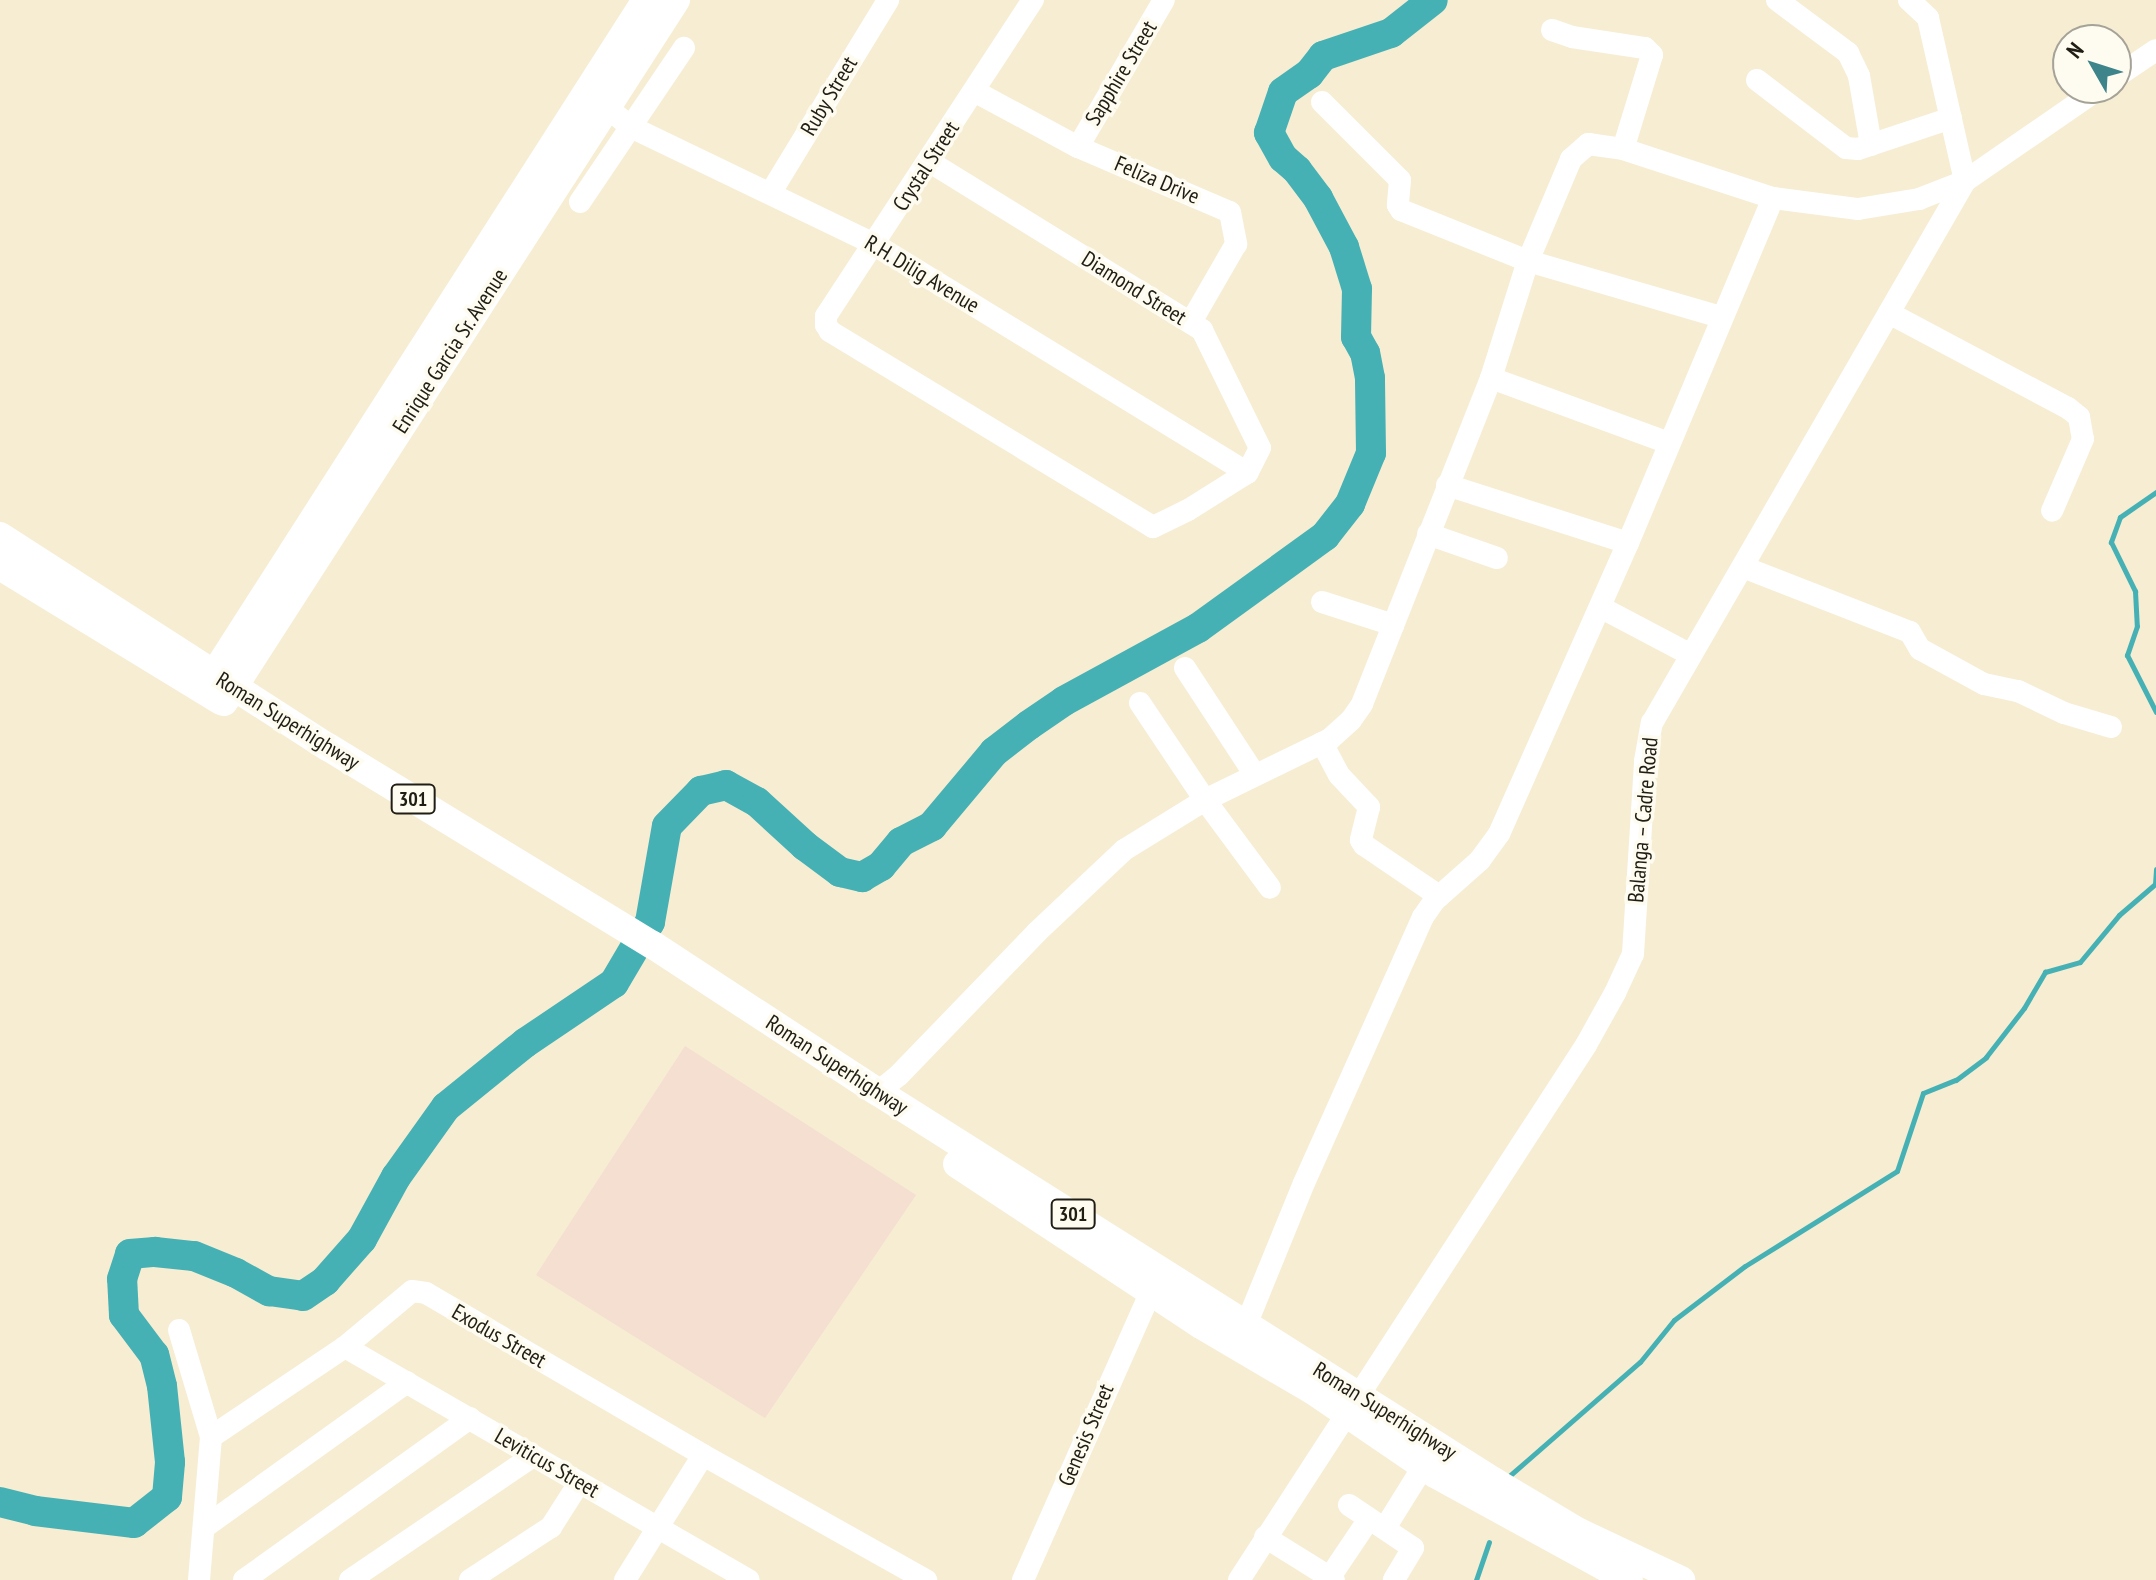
<!DOCTYPE html>
<meta charset="utf-8">
<style>
body{margin:0}
#map{position:relative;width:2156px;height:1580px;overflow:hidden;background:#f6edd3;font-family:"PT Sans Narrow",sans-serif}
div>[style]{position:absolute}
.industrial>*{inset:0;background:#f4dfd1}
.stream>*{height:5px;margin:-2.5px;padding:0 2.5px;transform-origin:2.5px;border-radius:2.5px;background:#46b1b4}
.river>*{height:30px;margin:-15px;padding:0 15px;transform-origin:15px;border-radius:15px;background:#46b1b4}
.minor>*{height:22px;margin:-11px;padding:0 11px;transform-origin:11px;border-radius:11px;background:#fff}
.major>*{height:28px;margin:-14px;padding:0 14px;transform-origin:14px;border-radius:14px;background:#fff}
span{translate:-50% -50%;white-space:nowrap;text-align:center;line-height:1.15;-webkit-text-stroke:7px #fefbf0;paint-order:stroke}
.shield-label span{padding:2px 6px;background:#fefbf0;border:2px solid;border-radius:6px;-webkit-text-stroke-width:0}
.shield-label{font-size:20px;color:#201d14;font-weight:700}
.street-label{font-size:22px;color:#201d14}
.north{position:absolute;left:2052px;top:24px;width:80px;height:80px;box-sizing:border-box;background:#fefbf0;border:2px solid #a5a298;border-radius:50%;rotate:309deg;font-size:22px;font-weight:700;line-height:32px;text-align:center;color:#201d14}
.north::after{content:'';display:block;margin:auto;width:28px;height:36px;background:#3d858b;clip-path:polygon(50% 0,100% 100%,50% 72%,0 100%)}
</style>
<div id="map">
<div class="industrial">
<i style="clip-path:polygon(685px 1046px,916px 1195px,765px 1418px,536px 1275px)"></i>
</div>
<div class="stream">
<i style="left:2156px;top:492px;width:44px;rotate:145.2deg"></i>
<i style="left:2120px;top:517px;width:27px;rotate:110deg"></i>
<i style="left:2111px;top:542px;width:55px;rotate:63.9deg"></i>
<i style="left:2135px;top:591px;width:35px;rotate:87deg"></i>
<i style="left:2137px;top:626px;width:31px;rotate:109deg"></i>
<i style="left:2127px;top:655px;width:64px;rotate:63deg"></i>
<i style="left:1508px;top:1477px;width:175px;rotate:-41.1deg"></i>
<i style="left:1640px;top:1362px;width:54px;rotate:-51deg"></i>
<i style="left:1674px;top:1320px;width:89px;rotate:-37.3deg"></i>
<i style="left:1745px;top:1266px;width:179px;rotate:-32deg"></i>
<i style="left:1897px;top:1171px;width:82px;rotate:-71.6deg"></i>
<i style="left:1923px;top:1093px;width:35px;rotate:-22deg"></i>
<i style="left:1956px;top:1080px;width:38px;rotate:-37deg"></i>
<i style="left:1986px;top:1057px;width:62px;rotate:-52.2deg"></i>
<i style="left:2024px;top:1008px;width:42px;rotate:-59.7deg"></i>
<i style="left:2045px;top:972px;width:36px;rotate:-16deg"></i>
<i style="left:2080px;top:962px;width:61px;rotate:-50.3deg"></i>
<i style="left:2119px;top:915px;width:48px;rotate:-40.7deg"></i>
<i style="left:2155px;top:884px;width:15px;rotate:-86deg"></i>
<i style="left:1476px;top:1580px;width:40px;rotate:-71.1deg"></i>
</div>
<div class="river">
<i style="left:0;top:1502px;width:36px;rotate:14deg"></i>
<i style="left:35px;top:1511px;width:100px;rotate:6.9deg"></i>
<i style="left:134px;top:1523px;width:42px;rotate:-38.2deg"></i>
<i style="left:167px;top:1497px;width:35px;rotate:-85deg"></i>
<i style="left:170px;top:1462px;width:76px;rotate:-96deg"></i>
<i style="left:162px;top:1386px;width:32px;rotate:-104deg"></i>
<i style="left:154px;top:1355px;width:50px;rotate:-126.9deg"></i>
<i style="left:124px;top:1315px;width:36px;rotate:-93deg"></i>
<i style="left:122px;top:1279px;width:26px;rotate:-72deg"></i>
<i style="left:130px;top:1254px;width:25px;rotate:-5deg"></i>
<i style="left:155px;top:1252px;width:39px;rotate:6deg"></i>
<i style="left:194px;top:1256px;width:45px;rotate:22deg"></i>
<i style="left:236px;top:1273px;width:38px;rotate:29deg"></i>
<i style="left:269px;top:1291px;width:34px;rotate:8deg"></i>
<i style="left:303px;top:1296px;width:27px;rotate:-34deg"></i>
<i style="left:325px;top:1281px;width:56px;rotate:-48.6deg"></i>
<i style="left:362px;top:1239px;width:71px;rotate:-61.3deg"></i>
<i style="left:396px;top:1177px;width:86px;rotate:-54.5deg"></i>
<i style="left:446px;top:1107px;width:102px;rotate:-39deg"></i>
<i style="left:525px;top:1043px;width:107px;rotate:-34deg"></i>
<i style="left:614px;top:983px;width:71px;rotate:-59.5deg"></i>
<i style="left:650px;top:922px;width:97px;rotate:-80deg"></i>
<i style="left:667px;top:826px;width:49px;rotate:-45.8deg"></i>
<i style="left:701px;top:791px;width:26px;rotate:-13deg"></i>
<i style="left:726px;top:785px;width:35px;rotate:29deg"></i>
<i style="left:757px;top:802px;width:65px;rotate:42.5deg"></i>
<i style="left:805px;top:846px;width:44px;rotate:36.6deg"></i>
<i style="left:840px;top:872px;width:23px;rotate:13deg"></i>
<i style="left:862px;top:877px;width:22px;rotate:-30deg"></i>
<i style="left:881px;top:866px;width:31px;rotate:-50deg"></i>
<i style="left:901px;top:842px;width:35px;rotate:-27deg"></i>
<i style="left:932px;top:826px;width:97px;rotate:-50deg"></i>
<i style="left:994px;top:752px;width:44px;rotate:-37.6deg"></i>
<i style="left:1029px;top:725px;width:42px;rotate:-34.4deg"></i>
<i style="left:1064px;top:701px;width:153px;rotate:-28.6deg"></i>
<i style="left:1198px;top:628px;width:157px;rotate:-35.9deg"></i>
<i style="left:1325px;top:536px;width:41px;rotate:-52deg"></i>
<i style="left:1350px;top:504px;width:55px;rotate:-67.6deg"></i>
<i style="left:1371px;top:453px;width:75px;rotate:-90.8deg"></i>
<i style="left:1370px;top:378px;width:25px;rotate:-101deg"></i>
<i style="left:1365px;top:353px;width:18px;rotate:-119deg"></i>
<i style="left:1356px;top:337px;width:48px;rotate:-88.8deg"></i>
<i style="left:1357px;top:289px;width:44px;rotate:-107.2deg"></i>
<i style="left:1344px;top:247px;width:55px;rotate:-118deg"></i>
<i style="left:1318px;top:198px;width:35px;rotate:-127deg"></i>
<i style="left:1297px;top:170px;width:18px;rotate:-139deg"></i>
<i style="left:1283px;top:158px;width:29px;rotate:-119deg"></i>
<i style="left:1269px;top:133px;width:43px;rotate:-71.1deg"></i>
<i style="left:1283px;top:92px;width:32px;rotate:-35deg"></i>
<i style="left:1309px;top:74px;width:23px;rotate:-52deg"></i>
<i style="left:1323px;top:56px;width:72px;rotate:-18.7deg"></i>
<i style="left:1391px;top:33px;width:53px;rotate:-38.2deg"></i>
</div>
<div class="minor">
<i style="left:1777px;top:0;width:89px;rotate:36.7deg"></i>
<i style="left:1848px;top:53px;width:25px;rotate:64deg"></i>
<i style="left:1859px;top:76px;width:70px;rotate:80.1deg"></i>
<i style="left:1909px;top:0;width:26px;rotate:43deg"></i>
<i style="left:1928px;top:18px;width:167px;rotate:77.2deg"></i>
<i style="left:1552px;top:30px;width:21px;rotate:19deg"></i>
<i style="left:1572px;top:37px;width:74px;rotate:8.6deg"></i>
<i style="left:1645px;top:48px;width:10px;rotate:45deg"></i>
<i style="left:1652px;top:55px;width:98px;rotate:107.1deg"></i>
<i style="left:2116px;top:77px;width:48px;rotate:-34deg"></i>
<i style="left:1757px;top:80px;width:112px;rotate:37.4deg"></i>
<i style="left:1846px;top:148px;width:12px;rotate:5deg"></i>
<i style="left:1858px;top:149px;width:98px;rotate:-18.4deg"></i>
<i style="left:974px;top:91px;width:118px;rotate:28.3deg"></i>
<i style="left:1078px;top:147px;width:165px;rotate:23.2deg"></i>
<i style="left:1230px;top:212px;width:33px;rotate:79deg"></i>
<i style="left:1236px;top:244px;width:90px;rotate:120deg"></i>
<i style="left:595px;top:98px;width:46px;rotate:38.9deg"></i>
<i style="left:631px;top:127px;width:270px;rotate:25.7deg"></i>
<i style="left:874px;top:244px;width:438px;rotate:31.5deg"></i>
<i style="left:1322px;top:102px;width:110px;rotate:45deg"></i>
<i style="left:1400px;top:180px;width:25px;rotate:95deg"></i>
<i style="left:1398px;top:205px;width:6px;rotate:59deg"></i>
<i style="left:1401px;top:210px;width:137px;rotate:21.9deg"></i>
<i style="left:1528px;top:261px;width:111px;rotate:-67.1deg"></i>
<i style="left:1571px;top:159px;width:23px;rotate:-41deg"></i>
<i style="left:1588px;top:144px;width:35px;rotate:8deg"></i>
<i style="left:1623px;top:149px;width:158px;rotate:18.1deg"></i>
<i style="left:1078px;top:147px;width:170px;rotate:-59.7deg"></i>
<i style="left:930px;top:162px;width:320px;rotate:31.7deg"></i>
<i style="left:1202px;top:330px;width:131px;rotate:63.8deg"></i>
<i style="left:1260px;top:448px;width:28px;rotate:117deg"></i>
<i style="left:1247px;top:473px;width:70px;rotate:147.9deg"></i>
<i style="left:1188px;top:510px;width:39px;rotate:154deg"></i>
<i style="left:1153px;top:527px;width:378px;rotate:-148.8deg"></i>
<i style="left:830px;top:331px;width:7px;rotate:-124deg"></i>
<i style="left:826px;top:325px;width:9px;rotate:-90deg"></i>
<i style="left:826px;top:316px;width:378px;rotate:-56.8deg"></i>
<i style="left:771px;top:192px;width:225px;rotate:-58.6deg"></i>
<i style="left:580px;top:202px;width:186px;rotate:-56deg"></i>
<i style="left:1889px;top:313px;width:203px;rotate:28deg"></i>
<i style="left:2068px;top:408px;width:14px;rotate:39deg"></i>
<i style="left:2079px;top:417px;width:22px;rotate:80deg"></i>
<i style="left:2083px;top:439px;width:78px;rotate:113.3deg"></i>
<i style="left:1491px;top:378px;width:189px;rotate:20.1deg"></i>
<i style="left:1447px;top:485px;width:190px;rotate:17.8deg"></i>
<i style="left:1428px;top:534px;width:73px;rotate:19.2deg"></i>
<i style="left:1743px;top:567px;width:179px;rotate:21.3deg"></i>
<i style="left:1910px;top:632px;width:20px;rotate:60deg"></i>
<i style="left:1920px;top:649px;width:73px;rotate:28.7deg"></i>
<i style="left:1984px;top:684px;width:35px;rotate:12deg"></i>
<i style="left:2018px;top:691px;width:51px;rotate:25.6deg"></i>
<i style="left:2064px;top:713px;width:49px;rotate:16.6deg"></i>
<i style="left:1322px;top:602px;width:75px;rotate:17.9deg"></i>
<i style="left:1600px;top:607px;width:103px;rotate:27.8deg"></i>
<i style="left:1185px;top:668px;width:128px;rotate:56.8deg"></i>
<i style="left:1140px;top:703px;width:117px;rotate:56.2deg"></i>
<i style="left:1205px;top:800px;width:109px;rotate:53.5deg"></i>
<i style="left:1322px;top:743px;width:36px;rotate:62deg"></i>
<i style="left:1339px;top:775px;width:44px;rotate:46.8deg"></i>
<i style="left:1369px;top:807px;width:34px;rotate:104deg"></i>
<i style="left:1361px;top:840px;width:6px;rotate:59deg"></i>
<i style="left:1364px;top:845px;width:91px;rotate:34.2deg"></i>
<i style="left:878px;top:1092px;width:27px;rotate:-39deg"></i>
<i style="left:899px;top:1075px;width:199px;rotate:-46deg"></i>
<i style="left:1037px;top:932px;width:120px;rotate:-43.3deg"></i>
<i style="left:1124px;top:850px;width:95px;rotate:-31.7deg"></i>
<i style="left:1205px;top:800px;width:139px;rotate:-26deg"></i>
<i style="left:1330px;top:739px;width:28px;rotate:-42deg"></i>
<i style="left:1351px;top:720px;width:19px;rotate:-55deg"></i>
<i style="left:1362px;top:704px;width:351px;rotate:-68.4deg"></i>
<i style="left:1491px;top:378px;width:123px;rotate:-72.5deg"></i>
<i style="left:1528px;top:261px;width:201px;rotate:16.2deg"></i>
<i style="left:1246px;top:1325px;width:153px;rotate:-67.8deg"></i>
<i style="left:1304px;top:1183px;width:291px;rotate:-65.9deg"></i>
<i style="left:1423px;top:917px;width:21px;rotate:-55deg"></i>
<i style="left:1435px;top:900px;width:60px;rotate:-41.6deg"></i>
<i style="left:1480px;top:860px;width:32px;rotate:-54deg"></i>
<i style="left:1499px;top:834px;width:318px;rotate:-66.1deg"></i>
<i style="left:1628px;top:543px;width:374px;rotate:-67.2deg"></i>
<i style="left:1773px;top:198px;width:86px;rotate:7.4deg"></i>
<i style="left:1858px;top:209px;width:62px;rotate:-9.3deg"></i>
<i style="left:1919px;top:199px;width:49px;rotate:-21.4deg"></i>
<i style="left:1965px;top:181px;width:164px;rotate:-34.6deg"></i>
<i style="left:179px;top:1330px;width:112px;rotate:73.3deg"></i>
<i style="left:345px;top:1347px;width:466px;rotate:30deg"></i>
<i style="left:1349px;top:1505px;width:77px;rotate:33.9deg"></i>
<i style="left:1413px;top:1548px;width:37px;rotate:121deg"></i>
<i style="left:206px;top:1526px;width:247px;rotate:-35.6deg"></i>
<i style="left:1385px;top:1528px;width:72px;rotate:-58.1deg"></i>
<i style="left:1265px;top:1537px;width:81px;rotate:31.9deg"></i>
<i style="left:1330px;top:1577px;width:70px;rotate:-56.1deg"></i>
<i style="left:199px;top:1580px;width:144px;rotate:-85.2deg"></i>
<i style="left:211px;top:1437px;width:161px;rotate:-33.9deg"></i>
<i style="left:345px;top:1347px;width:87px;rotate:-39.9deg"></i>
<i style="left:412px;top:1291px;width:14px;rotate:8deg"></i>
<i style="left:426px;top:1293px;width:321px;rotate:30.3deg"></i>
<i style="left:703px;top:1455px;width:256px;rotate:29.3deg"></i>
<i style="left:244px;top:1580px;width:278px;rotate:-35.6deg"></i>
<i style="left:350px;top:1580px;width:221px;rotate:-34.1deg"></i>
<i style="left:470px;top:1580px;width:97px;rotate:-33.2deg"></i>
<i style="left:551px;top:1527px;width:52px;rotate:-57.5deg"></i>
<i style="left:625px;top:1580px;width:147px;rotate:-58deg"></i>
<i style="left:1023px;top:1580px;width:316px;rotate:-66.1deg"></i>
<i style="left:1239px;top:1580px;width:638px;rotate:-57.03deg"></i>
<i style="left:1586px;top:1045px;width:60px;rotate:-60.9deg"></i>
<i style="left:1615px;top:993px;width:43px;rotate:-65.2deg"></i>
<i style="left:1633px;top:954px;width:193px;rotate:-86.4deg"></i>
<i style="left:1645px;top:761px;width:39px;rotate:-80deg"></i>
<i style="left:1652px;top:723px;width:626px;rotate:-59.99deg"></i>
</div>
<div class="major">
<i style="left:0;top:536px;width:390px;rotate:32.8deg"></i>
<i style="left:328px;top:747px;width:381px;rotate:31.4deg"></i>
<i style="left:653px;top:945px;width:269px;rotate:33.2deg"></i>
<i style="left:878px;top:1092px;width:730px;rotate:32.3deg"></i>
<i style="left:1495px;top:1482px;width:98px;rotate:30.8deg"></i>
<i style="left:1579px;top:1532px;width:113px;rotate:25.2deg"></i>
<i style="left:0;top:566px;width:259px;rotate:31.4deg"></i>
<i style="left:204px;top:690px;width:819px;rotate:-57.36deg"></i>
<i style="left:224px;top:702px;width:835px;rotate:-57.22deg"></i>
<i style="left:957px;top:1164px;width:292px;rotate:33.4deg"></i>
<i style="left:1201px;top:1325px;width:129px;rotate:30.4deg"></i>
<i style="left:1312px;top:1390px;width:149px;rotate:34.3deg"></i>
<i style="left:1435px;top:1474px;width:221px;rotate:28.7deg"></i>
</div>
<div class="shield-label">
<span style="left:413px;top:799px">301</span>
<span style="left:1073px;top:1214px">301</span>
</div>
<div class="street-label">
<span style="left:1121px;top:73px;rotate:-59deg">Sapphire Street</span>
<span style="left:829px;top:96px;rotate:-59deg">Ruby Street</span>
<span style="left:926px;top:166px;rotate:-57deg">Crystal Street</span>
<span style="left:1157px;top:180px;rotate:23deg">Feliza Drive</span>
<span style="left:922px;top:274px;rotate:31deg">R.H. Dilig Avenue</span>
<span style="left:1134px;top:288px;rotate:32deg">Diamond Street</span>
<span style="left:450px;top:351px;rotate:-57deg">Enrique Garcia Sr. Avenue</span>
<span style="left:288px;top:721px;rotate:32deg">Roman Superhighway</span>
<span style="left:1643px;top:820px;rotate:-85deg">Balanga – Cadre Road</span>
<span style="left:837px;top:1065px;rotate:33deg">Roman Superhighway</span>
<span style="left:499px;top:1336px;rotate:30deg">Exodus Street</span>
<span style="left:1385px;top:1411px;rotate:32deg">Roman Superhighway</span>
<span style="left:1086px;top:1435px;rotate:-67deg">Genesis Street</span>
<span style="left:547px;top:1463px;rotate:30deg">Leviticus Street</span>
</div>
<div class="north">N</div>
</div>
